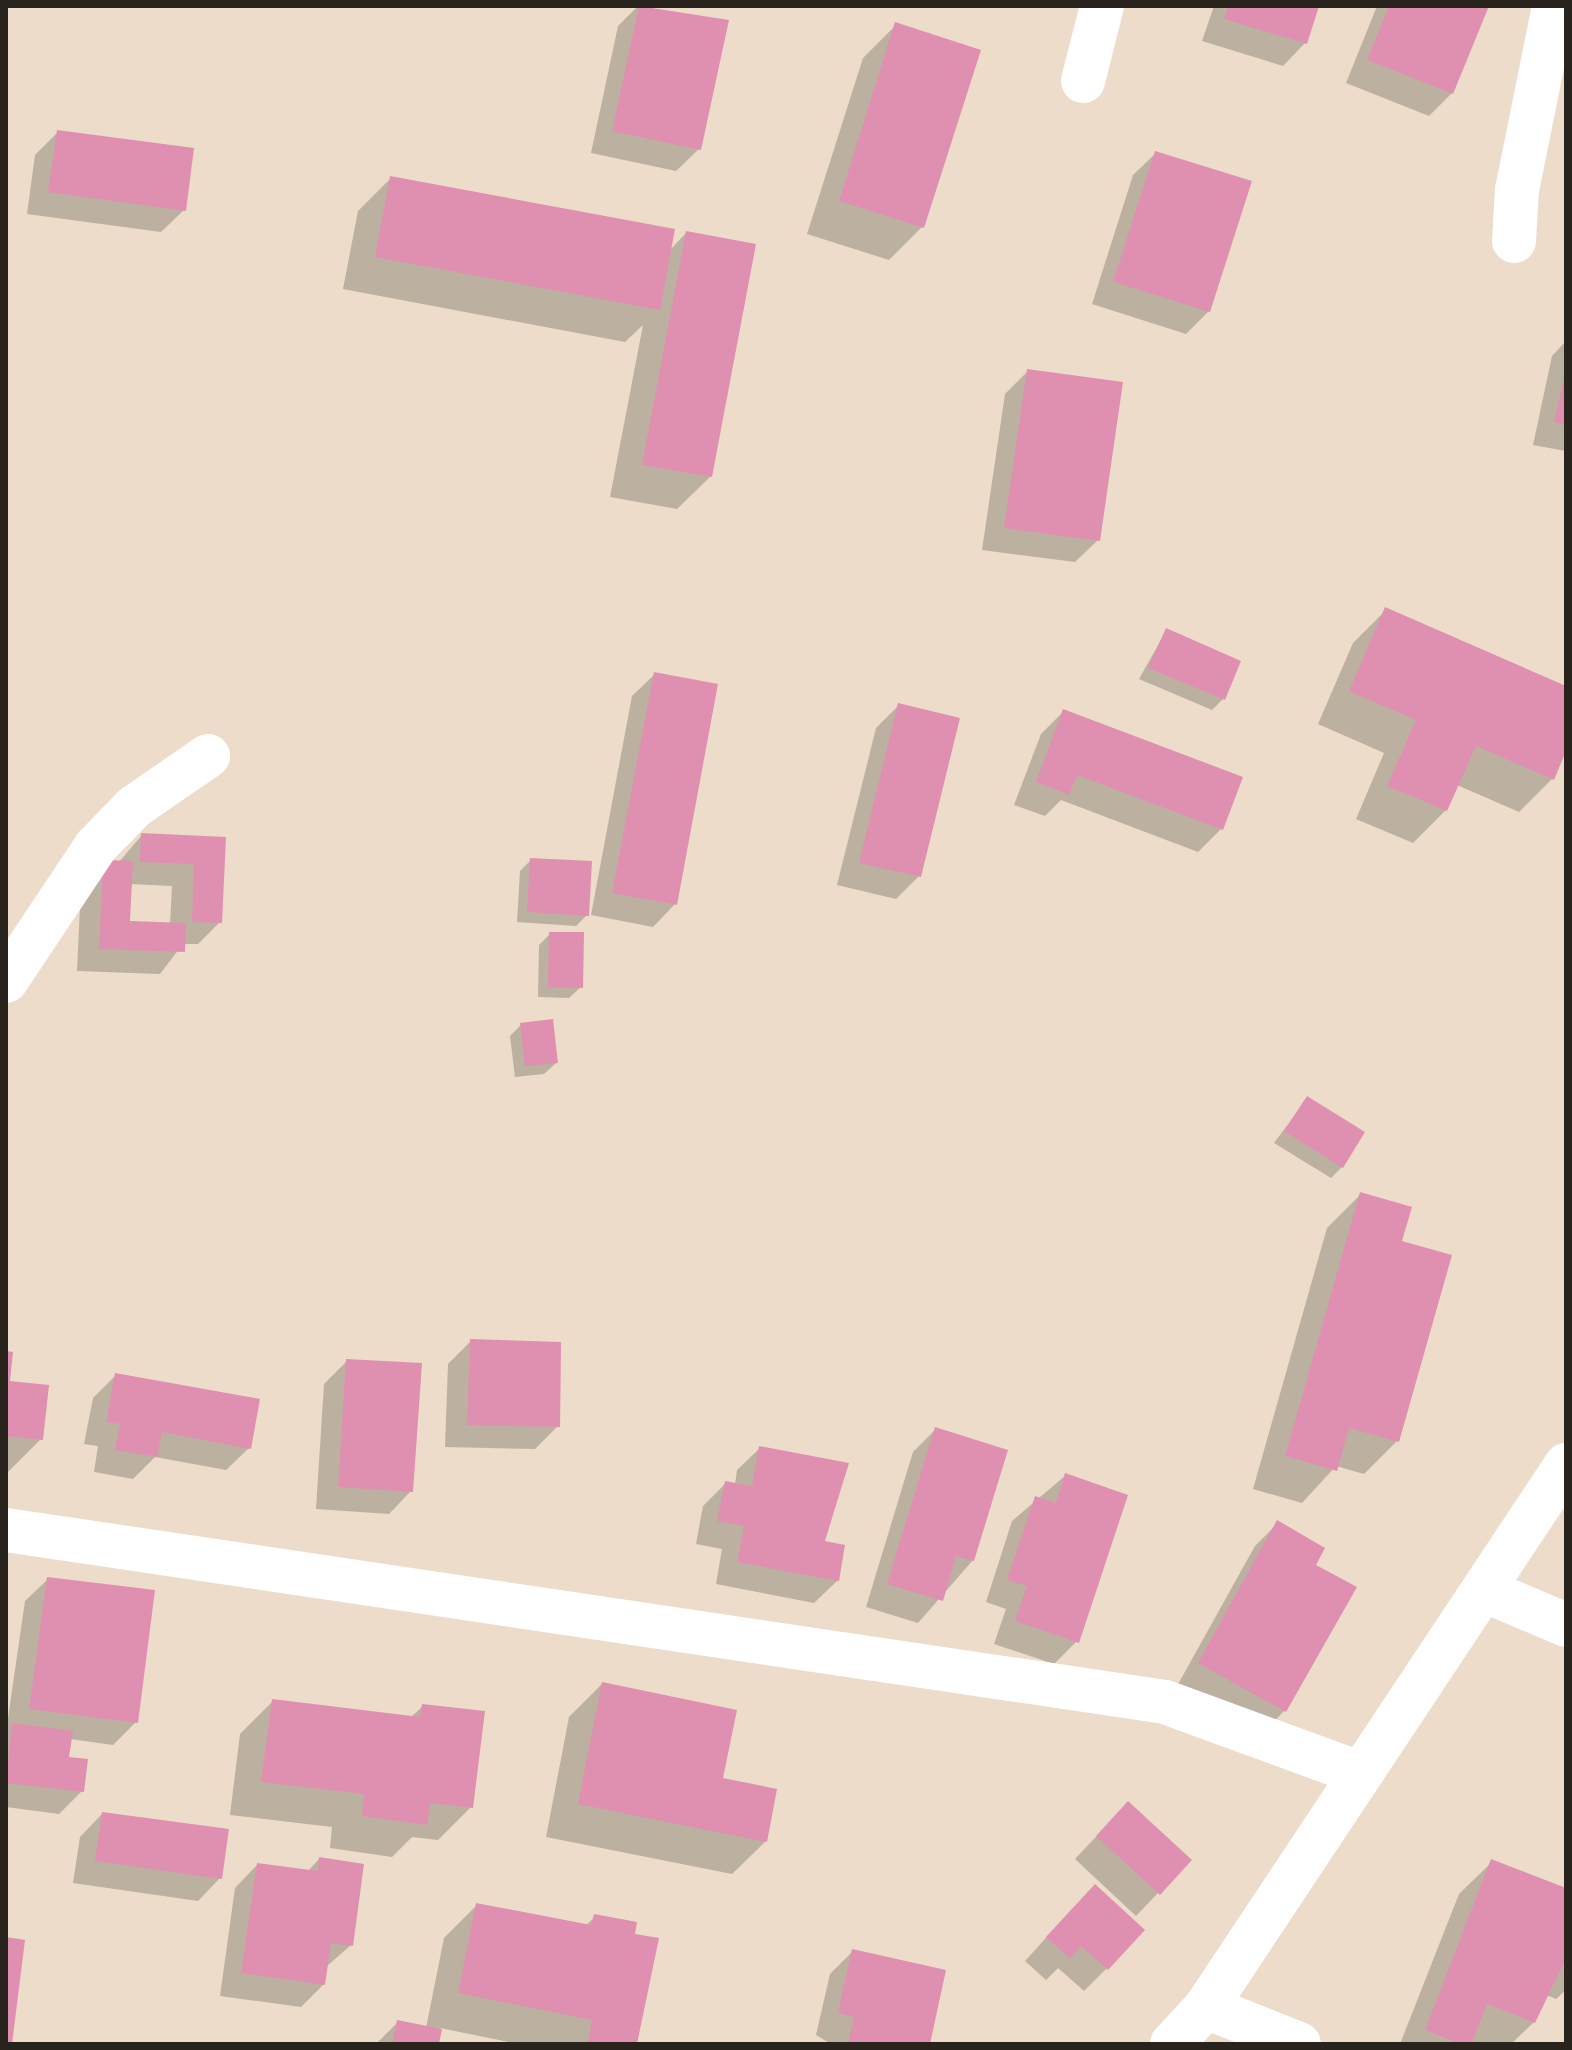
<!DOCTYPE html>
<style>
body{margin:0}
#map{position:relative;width:1572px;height:2050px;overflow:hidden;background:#ecdcc9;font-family:Mulish,sans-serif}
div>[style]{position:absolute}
.shadow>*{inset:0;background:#0003}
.building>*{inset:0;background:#df90b1}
.minor>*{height:44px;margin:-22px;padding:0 22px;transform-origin:22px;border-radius:22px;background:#fff}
span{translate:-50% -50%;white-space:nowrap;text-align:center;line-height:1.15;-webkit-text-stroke:7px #ecdcc9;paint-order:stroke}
.frame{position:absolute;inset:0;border:8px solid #28231c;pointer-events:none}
</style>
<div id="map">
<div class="shadow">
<i style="clip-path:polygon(638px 6px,726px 21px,699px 149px,676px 171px,591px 153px,618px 26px)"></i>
<i style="clip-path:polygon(1214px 6px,1317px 6px,1305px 43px,1283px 66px,1202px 41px)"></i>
<i style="clip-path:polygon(1377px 6px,1486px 6px,1452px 93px,1429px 116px,1346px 83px)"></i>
<i style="clip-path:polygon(896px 25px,922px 227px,889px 260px,807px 234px,863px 58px)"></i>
<i style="clip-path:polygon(58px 132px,184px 210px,161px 232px,27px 214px,35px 155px)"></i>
<i style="clip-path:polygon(1156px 153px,1209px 311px,1186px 334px,1092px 304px,1133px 175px)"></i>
<i style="clip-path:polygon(391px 178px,669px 251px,686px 233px,710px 477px,677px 509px,610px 497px,643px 325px,625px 342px,343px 289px,358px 211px)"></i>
<i style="clip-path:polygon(1566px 341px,1566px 451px,1533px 445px,1552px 356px)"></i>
<i style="clip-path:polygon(1028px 371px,1098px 540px,1075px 562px,982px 550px,1005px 394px)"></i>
<i style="clip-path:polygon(1386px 610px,1566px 688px,1566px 746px,1552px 779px,1519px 812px,1457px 785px,1446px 810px,1413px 843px,1356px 819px,1384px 753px,1318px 724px,1353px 643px)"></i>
<i style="clip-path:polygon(1166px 631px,1223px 699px,1212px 710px,1139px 679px)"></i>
<i style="clip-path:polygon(655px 674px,675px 904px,653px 927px,591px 915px,632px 696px)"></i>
<i style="clip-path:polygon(899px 705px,919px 876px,896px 899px,837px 885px,876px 728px)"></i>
<i style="clip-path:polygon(1064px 711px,1221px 829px,1198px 852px,1061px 800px,1045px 816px,1014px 805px,1041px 734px)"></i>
<i style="clip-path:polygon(evenodd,142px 835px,224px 839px,220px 922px,198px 944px,183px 944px,160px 974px,77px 971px,81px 884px,119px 862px,142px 835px,130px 884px,172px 886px,170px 924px,128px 923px,130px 884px)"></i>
<i style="clip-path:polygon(531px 860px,587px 915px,576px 926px,517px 922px,520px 871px)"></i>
<i style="clip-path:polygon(550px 934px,581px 987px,569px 998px,538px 997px,539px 945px)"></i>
<i style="clip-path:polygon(521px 1025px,556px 1063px,544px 1074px,515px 1077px,510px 1036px)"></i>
<i style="clip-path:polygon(1307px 1099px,1342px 1167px,1331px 1178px,1274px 1143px)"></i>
<i style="clip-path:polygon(1360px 1195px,1399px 1242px,1397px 1441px,1364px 1474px,1336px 1466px,1302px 1503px,1253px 1489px,1327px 1228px)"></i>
<i style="clip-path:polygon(471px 1341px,558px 1426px,535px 1449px,445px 1447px,448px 1364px)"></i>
<i style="clip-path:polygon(6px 1353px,8px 1382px,41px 1439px,8px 1472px)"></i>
<i style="clip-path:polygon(347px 1361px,411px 1491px,389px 1514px,316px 1509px,324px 1384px)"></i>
<i style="clip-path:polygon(116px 1375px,249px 1448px,226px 1470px,155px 1457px,133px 1479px,94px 1472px,98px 1446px,84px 1444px,93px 1398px)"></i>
<i style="clip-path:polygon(936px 1429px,973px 1560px,918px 1623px,866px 1607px,913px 1452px)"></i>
<i style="clip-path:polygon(760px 1448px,847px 1465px,823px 1543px,837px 1581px,814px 1603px,716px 1584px,722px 1549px,696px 1544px,703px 1506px,726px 1483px,735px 1485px,737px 1470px)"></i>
<i style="clip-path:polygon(1066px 1475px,1077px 1641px,1054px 1664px,994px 1644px,1006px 1609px,986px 1602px,1012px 1521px)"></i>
<i style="clip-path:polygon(1278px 1523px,1313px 1566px,1354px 1588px,1284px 1711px,1262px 1734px,1177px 1686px,1255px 1546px)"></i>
<i style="clip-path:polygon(48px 1579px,136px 1722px,113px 1745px,70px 1739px,67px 1759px,82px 1791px,59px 1814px,6px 1807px,6px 1732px,25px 1601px)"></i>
<i style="clip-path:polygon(602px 1684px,721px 1780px,765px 1842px,732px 1874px,546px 1837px,569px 1717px)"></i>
<i style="clip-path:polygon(273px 1701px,410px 1718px,423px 1706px,471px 1807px,438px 1840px,412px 1837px,392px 1857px,330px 1848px,332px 1827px,230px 1815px,240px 1734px)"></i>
<i style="clip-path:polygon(102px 1814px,220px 1878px,198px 1901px,73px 1883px,80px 1837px)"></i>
<i style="clip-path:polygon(1106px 1826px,1158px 1893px,1136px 1916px,1075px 1859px)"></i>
<i style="clip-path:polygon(319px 1859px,351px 1945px,326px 1967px,324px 1984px,301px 2007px,220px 1996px,235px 1888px,257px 1865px,307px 1872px)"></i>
<i style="clip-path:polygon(1492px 1862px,1566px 1890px,1566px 1990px,1556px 1999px,1544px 1994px,1534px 2022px,1511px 2044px,1400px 2044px,1459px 1894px)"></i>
<i style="clip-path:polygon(477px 1905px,585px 1926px,595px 1917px,635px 2044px,519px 2044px,440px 2028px,437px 2044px,376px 2044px,398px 2022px,426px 2028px,444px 1938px)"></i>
<i style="clip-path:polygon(1072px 1909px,1107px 1968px,1084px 1991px,1058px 1968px,1046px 1980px,1025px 1961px)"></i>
<i style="clip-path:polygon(853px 1951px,928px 2044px,831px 2044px,816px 2035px,830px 1974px)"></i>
</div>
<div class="building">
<i style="clip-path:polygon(639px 6px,729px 20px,701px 150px,612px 131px)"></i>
<i style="clip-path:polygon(1228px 6px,1319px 6px,1307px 44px,1224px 19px)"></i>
<i style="clip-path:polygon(1389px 6px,1489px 6px,1453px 94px,1367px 60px)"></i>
<i style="clip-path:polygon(895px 22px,981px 50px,924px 228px,839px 201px)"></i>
<i style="clip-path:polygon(57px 130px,194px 148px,186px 211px,48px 192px)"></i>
<i style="clip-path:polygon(1155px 151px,1252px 181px,1210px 312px,1113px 282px)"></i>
<i style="clip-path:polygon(390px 176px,675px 229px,660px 310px,375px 257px)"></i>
<i style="clip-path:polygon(686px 231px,756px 244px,712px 477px,642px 465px)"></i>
<i style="clip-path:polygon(1027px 369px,1123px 382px,1100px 541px,1004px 528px)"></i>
<i style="clip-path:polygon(1565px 374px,1566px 374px,1566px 425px,1554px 422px)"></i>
<i style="clip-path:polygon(1385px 607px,1566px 686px,1566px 751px,1554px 780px,1476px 746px,1447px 811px,1387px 786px,1416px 720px,1349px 691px)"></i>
<i style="clip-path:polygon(1166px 628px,1241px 661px,1225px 700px,1148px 668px)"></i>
<i style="clip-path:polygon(654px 672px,718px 684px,677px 905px,612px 893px)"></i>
<i style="clip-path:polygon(898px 703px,960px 718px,921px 877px,859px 863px)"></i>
<i style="clip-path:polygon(1063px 709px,1243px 777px,1223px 830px,1077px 775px,1069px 795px,1036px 782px)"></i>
<i style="clip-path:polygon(141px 833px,226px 837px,222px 923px,192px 922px,194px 864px,140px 862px)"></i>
<i style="clip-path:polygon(530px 858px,592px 861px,589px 916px,527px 912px)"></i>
<i style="clip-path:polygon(103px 860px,133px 861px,130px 921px,186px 923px,185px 952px,99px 949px)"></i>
<i style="clip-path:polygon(549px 932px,584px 932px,583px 988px,548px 987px)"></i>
<i style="clip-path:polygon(553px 1019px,558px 1063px,525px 1066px,520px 1023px)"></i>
<i style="clip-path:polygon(1307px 1096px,1365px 1132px,1343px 1168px,1284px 1131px)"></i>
<i style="clip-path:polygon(1360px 1192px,1412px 1207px,1402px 1241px,1452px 1255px,1399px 1442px,1349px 1428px,1337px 1471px,1285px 1456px)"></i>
<i style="clip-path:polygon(470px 1339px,561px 1342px,560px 1427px,467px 1425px)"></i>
<i style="clip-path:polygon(6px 1351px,13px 1352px,10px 1381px,49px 1385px,43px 1440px,6px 1436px)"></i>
<i style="clip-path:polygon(346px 1359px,422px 1363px,413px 1492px,338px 1487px)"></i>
<i style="clip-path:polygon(115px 1373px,260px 1399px,251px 1449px,162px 1432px,157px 1457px,115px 1450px,120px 1424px,106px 1422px)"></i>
<i style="clip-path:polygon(935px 1427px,1008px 1450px,974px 1561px,956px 1556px,943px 1601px,887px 1584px)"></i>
<i style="clip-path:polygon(759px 1446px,849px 1463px,825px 1541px,845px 1545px,839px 1581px,737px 1562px,744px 1526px,717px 1521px,725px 1481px,752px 1486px)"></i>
<i style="clip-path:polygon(1065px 1473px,1128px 1495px,1079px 1643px,1015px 1621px,1027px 1586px,1007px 1580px,1035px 1496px,1056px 1503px)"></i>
<i style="clip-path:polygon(1277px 1520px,1325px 1548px,1316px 1565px,1357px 1587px,1286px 1712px,1198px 1663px)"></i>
<i style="clip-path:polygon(47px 1577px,155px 1590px,138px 1723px,29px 1709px)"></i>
<i style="clip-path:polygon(602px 1682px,737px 1710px,723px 1778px,777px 1789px,767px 1842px,578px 1804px)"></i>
<i style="clip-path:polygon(272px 1699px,420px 1717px,422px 1704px,485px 1711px,473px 1808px,430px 1803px,427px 1825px,362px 1816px,364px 1794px,261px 1782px)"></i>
<i style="clip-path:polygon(12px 1723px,73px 1731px,69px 1757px,88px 1759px,84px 1792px,6px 1783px)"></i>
<i style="clip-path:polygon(1128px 1801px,1192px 1860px,1160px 1895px,1096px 1836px)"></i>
<i style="clip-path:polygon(102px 1812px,229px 1829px,222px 1879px,95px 1861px)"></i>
<i style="clip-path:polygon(319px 1857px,364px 1864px,353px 1946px,331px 1943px,325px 1985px,241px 1973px,257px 1863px,318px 1871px)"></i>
<i style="clip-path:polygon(1491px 1859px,1566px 1888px,1566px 1958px,1535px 2023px,1487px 2004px,1471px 2044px,1461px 2044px,1425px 2030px)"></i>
<i style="clip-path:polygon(1095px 1884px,1145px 1930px,1108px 1970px,1081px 1946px,1070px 1959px,1046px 1937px)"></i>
<i style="clip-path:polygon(476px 1903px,591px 1925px,594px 1914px,637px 1922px,635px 1934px,659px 1938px,637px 2044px,587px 2044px,592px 2020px,458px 1993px)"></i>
<i style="clip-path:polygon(6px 1937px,25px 1940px,12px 2044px,6px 2044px)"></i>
<i style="clip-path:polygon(852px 1949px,946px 1970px,930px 2044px,848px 2044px,854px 2017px,838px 2013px)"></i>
<i style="clip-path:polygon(397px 2020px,442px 2029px,439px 2044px,392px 2044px)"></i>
</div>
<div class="minor">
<i style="left:1083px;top:81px;width:77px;rotate:-75.8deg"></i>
<i style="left:1514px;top:241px;width:51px;rotate:-86.6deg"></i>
<i style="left:1517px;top:190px;width:188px;rotate:-78.6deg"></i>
<i style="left:6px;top:981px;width:162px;rotate:-56.3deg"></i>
<i style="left:96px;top:846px;width:54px;rotate:-45.7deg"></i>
<i style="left:134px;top:807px;width:90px;rotate:-34.6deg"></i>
<i style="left:6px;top:1530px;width:1172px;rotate:8.44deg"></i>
<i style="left:1165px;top:1702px;width:203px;rotate:20.1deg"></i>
<i style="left:1486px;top:1591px;width:87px;rotate:23deg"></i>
<i style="left:1206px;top:2007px;width:100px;rotate:21.7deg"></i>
<i style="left:1172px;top:2044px;width:50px;rotate:-47.4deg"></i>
<i style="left:1206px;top:2007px;width:651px;rotate:-56.41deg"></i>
</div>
<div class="frame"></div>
</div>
